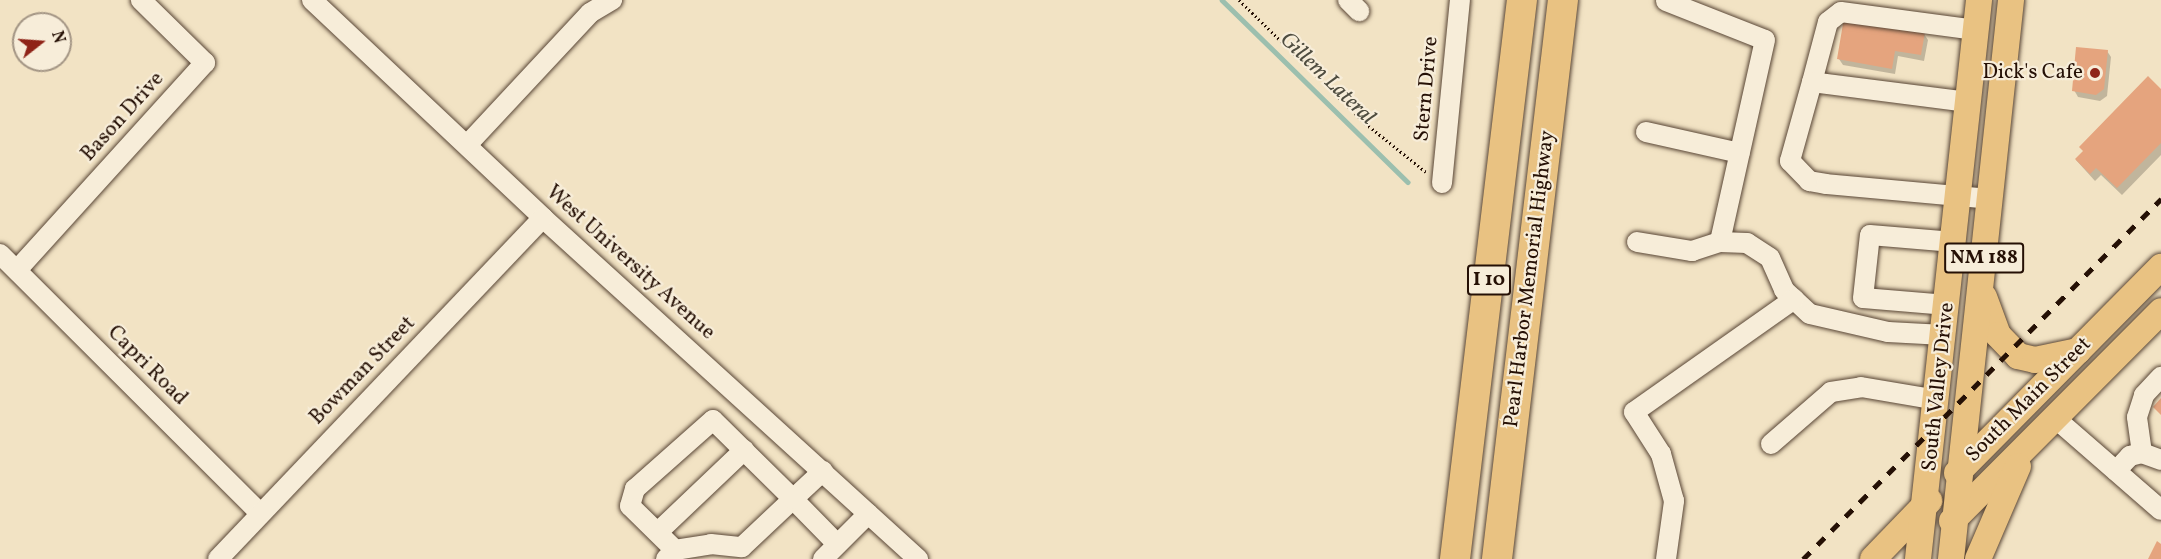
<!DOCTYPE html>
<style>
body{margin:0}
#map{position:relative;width:2161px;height:559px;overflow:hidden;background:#f2e3c4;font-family:Vollkorn,serif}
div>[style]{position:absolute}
.shadow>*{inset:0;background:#0003}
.stream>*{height:4.5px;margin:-2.25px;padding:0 2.25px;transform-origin:2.25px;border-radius:2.25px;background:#9cbfae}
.building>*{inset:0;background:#e5a47e}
.path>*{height:3px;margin-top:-1.5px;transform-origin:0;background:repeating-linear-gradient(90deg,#251005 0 1.5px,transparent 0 4.5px)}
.roads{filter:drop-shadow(0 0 2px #584535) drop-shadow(0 0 2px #584535)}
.minor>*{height:20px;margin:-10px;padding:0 10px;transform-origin:10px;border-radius:10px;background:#f7edd9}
.major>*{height:26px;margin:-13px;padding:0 13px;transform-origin:13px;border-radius:13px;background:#e9c282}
.highway>*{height:30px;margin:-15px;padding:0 15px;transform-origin:15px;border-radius:15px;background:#e9c282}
.rail>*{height:4.5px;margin-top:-2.25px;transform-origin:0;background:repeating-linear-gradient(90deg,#251005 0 10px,transparent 0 20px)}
.dots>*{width:16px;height:16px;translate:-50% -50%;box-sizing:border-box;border:3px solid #f7edd9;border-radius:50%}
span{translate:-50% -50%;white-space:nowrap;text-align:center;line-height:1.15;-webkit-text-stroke:4.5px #f7edd9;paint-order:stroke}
.shield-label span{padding:2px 4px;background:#f7edd9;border:2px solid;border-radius:4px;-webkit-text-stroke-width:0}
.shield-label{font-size:20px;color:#251005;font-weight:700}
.poi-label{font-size:21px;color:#251005}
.right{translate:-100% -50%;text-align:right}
.street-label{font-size:21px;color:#251005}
.water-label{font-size:22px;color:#4f4d40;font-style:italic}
.north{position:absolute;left:12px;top:12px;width:60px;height:60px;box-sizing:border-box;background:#f7edd9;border:2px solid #a39584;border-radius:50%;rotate:73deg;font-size:16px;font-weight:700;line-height:24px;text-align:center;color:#251005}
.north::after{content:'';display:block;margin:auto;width:21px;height:27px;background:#8f2418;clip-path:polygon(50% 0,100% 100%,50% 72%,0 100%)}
</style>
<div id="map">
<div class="shadow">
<i style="clip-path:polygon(1924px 34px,1928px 40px,1924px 61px,1898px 56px,1895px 74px,1843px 65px,1839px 59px)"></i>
<i style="clip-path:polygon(2107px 51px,2111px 57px,2107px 96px,2100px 101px,2078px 97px,2074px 90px)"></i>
<i style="clip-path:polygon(2161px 91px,2161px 155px,2122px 195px,2101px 175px,2095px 181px,2076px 160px)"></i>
</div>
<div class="stream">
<i style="left:1222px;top:0;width:260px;rotate:44.4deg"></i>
</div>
<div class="building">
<i style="clip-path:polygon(1844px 18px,1925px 32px,1921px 55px,1895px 51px,1892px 69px,1837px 59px)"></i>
<i style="clip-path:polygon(2076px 47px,2108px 50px,2104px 89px,2096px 95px,2072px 91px)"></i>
<i style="clip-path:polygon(2148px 76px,2161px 89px,2161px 143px,2117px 188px,2096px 168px,2090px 174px,2075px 159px,2083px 151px,2079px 147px)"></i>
<i style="clip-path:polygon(2161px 398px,2161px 415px,2153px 407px)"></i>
<i style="clip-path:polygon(2157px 541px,2161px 544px,2161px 559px,2148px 559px)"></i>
</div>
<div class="path">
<i style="left:1239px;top:0;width:176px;rotate:44.3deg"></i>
<i style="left:1365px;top:123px;width:78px;rotate:38.8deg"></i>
</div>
<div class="roads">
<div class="minor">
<i style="left:312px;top:0;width:318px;rotate:43.3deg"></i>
<i style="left:543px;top:218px;width:507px;rotate:42.28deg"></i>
<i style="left:1348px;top:0;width:16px;rotate:45deg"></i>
<i style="left:1666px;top:1px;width:106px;rotate:21.5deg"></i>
<i style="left:1765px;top:40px;width:207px;rotate:102.6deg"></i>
<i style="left:1812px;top:82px;width:62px;rotate:-75.1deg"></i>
<i style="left:1828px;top:22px;width:16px;rotate:-38deg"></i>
<i style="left:1841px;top:12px;width:136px;rotate:7.6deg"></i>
<i style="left:1968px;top:102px;width:157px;rotate:-172.7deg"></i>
<i style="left:1812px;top:82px;width:82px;rotate:105.6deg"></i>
<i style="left:1790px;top:161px;width:28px;rotate:46deg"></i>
<i style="left:1809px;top:181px;width:17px;rotate:10deg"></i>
<i style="left:1826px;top:184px;width:165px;rotate:5.2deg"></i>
<i style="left:1646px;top:132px;width:96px;rotate:12.6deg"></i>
<i style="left:467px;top:145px;width:180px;rotate:-47deg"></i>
<i style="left:590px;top:13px;width:26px;rotate:-31deg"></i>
<i style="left:1442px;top:183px;width:184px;rotate:-84.4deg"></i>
<i style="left:1637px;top:242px;width:56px;rotate:9.3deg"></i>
<i style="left:1692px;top:251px;width:29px;rotate:-18deg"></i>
<i style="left:1720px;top:242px;width:27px;rotate:2deg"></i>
<i style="left:1747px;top:243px;width:27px;rotate:33deg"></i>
<i style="left:1770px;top:258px;width:35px;rotate:66deg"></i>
<i style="left:1784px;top:290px;width:35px;rotate:43deg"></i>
<i style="left:1810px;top:314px;width:80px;rotate:13deg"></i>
<i style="left:1888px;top:332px;width:56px;rotate:3.1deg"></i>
<i style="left:0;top:254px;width:367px;rotate:44.9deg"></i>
<i style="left:17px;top:270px;width:280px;rotate:-47.8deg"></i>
<i style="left:205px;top:63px;width:90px;rotate:-135.5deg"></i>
<i style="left:1947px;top:305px;width:84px;rotate:-175.2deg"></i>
<i style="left:1863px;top:298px;width:63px;rotate:-83.7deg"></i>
<i style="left:1870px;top:235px;width:84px;rotate:4.8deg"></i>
<i style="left:2055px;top:418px;width:140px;rotate:41deg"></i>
<i style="left:1771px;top:444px;width:79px;rotate:-40.9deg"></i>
<i style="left:1831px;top:392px;width:30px;rotate:-9deg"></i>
<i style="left:1861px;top:387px;width:77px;rotate:9.7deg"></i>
<i style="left:2142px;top:453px;width:36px;rotate:-98deg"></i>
<i style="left:2137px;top:417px;width:23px;rotate:-72deg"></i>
<i style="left:2144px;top:395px;width:25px;rotate:-47deg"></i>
<i style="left:2116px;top:471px;width:21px;rotate:-47deg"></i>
<i style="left:2130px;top:456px;width:12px;rotate:-14deg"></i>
<i style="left:2142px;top:453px;width:20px;rotate:20deg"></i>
<i style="left:658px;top:532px;width:119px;rotate:-43.6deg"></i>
<i style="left:675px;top:550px;width:36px;rotate:-9deg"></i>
<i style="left:711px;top:544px;width:31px;rotate:6deg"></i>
<i style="left:742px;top:547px;width:70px;rotate:-43.3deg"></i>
<i style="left:793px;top:499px;width:63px;rotate:45.6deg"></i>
<i style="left:218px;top:559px;width:471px;rotate:-46.4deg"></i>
<i style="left:666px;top:559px;width:13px;rotate:-45deg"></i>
<i style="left:675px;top:550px;width:63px;rotate:-135.6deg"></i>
<i style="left:630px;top:506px;width:18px;rotate:-74deg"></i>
<i style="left:635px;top:489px;width:104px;rotate:-41.5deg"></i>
<i style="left:713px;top:420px;width:112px;rotate:44.6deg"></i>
<i style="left:793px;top:499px;width:41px;rotate:-43deg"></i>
<i style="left:823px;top:559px;width:64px;rotate:-45deg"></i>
<i style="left:1666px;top:559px;width:59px;rotate:-82.1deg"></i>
<i style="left:1674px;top:501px;width:49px;rotate:-105.5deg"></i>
<i style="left:1661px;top:454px;width:50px;rotate:-122.7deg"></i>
<i style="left:1634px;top:412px;width:196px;rotate:-35.2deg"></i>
</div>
<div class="major">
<i style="left:1984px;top:297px;width:40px;rotate:69.8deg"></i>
<i style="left:1998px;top:335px;width:29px;rotate:46deg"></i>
<i style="left:2018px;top:356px;width:17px;rotate:13deg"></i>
<i style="left:2035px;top:360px;width:44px;rotate:-11.8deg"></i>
<i style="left:1957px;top:473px;width:290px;rotate:-45.3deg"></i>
<i style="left:1952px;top:521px;width:296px;rotate:-45.1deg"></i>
<i style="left:1873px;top:559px;width:81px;rotate:-46deg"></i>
<i style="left:1918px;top:559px;width:562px;rotate:-83.77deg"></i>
<i style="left:1951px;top:559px;width:562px;rotate:-83.87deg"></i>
<i style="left:1978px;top:559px;width:101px;rotate:-66.7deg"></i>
</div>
<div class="highway">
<i style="left:1455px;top:559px;width:563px;rotate:-83.17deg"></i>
<i style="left:1497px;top:559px;width:563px;rotate:-83.27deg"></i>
</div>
</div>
<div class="rail">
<i style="left:1803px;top:559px;width:508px;rotate:-45.16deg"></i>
</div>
<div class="dots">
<i style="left:2095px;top:73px;background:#8f2418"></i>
</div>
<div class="shield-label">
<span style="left:1984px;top:258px">NM 188</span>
<span style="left:1489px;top:280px">I 10</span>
</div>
<div class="poi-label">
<span class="right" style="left:2083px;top:73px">Dick's Cafe</span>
</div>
<div class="street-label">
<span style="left:1427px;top:89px;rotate:-85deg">Stern Drive</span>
<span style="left:123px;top:117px;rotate:-48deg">Bason Drive</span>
<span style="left:630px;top:263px;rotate:42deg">West University Avenue</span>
<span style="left:1530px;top:279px;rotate:-83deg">Pearl Harbor Memorial Highway</span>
<span style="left:147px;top:366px;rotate:45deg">Capri Road</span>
<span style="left:363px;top:371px;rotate:-46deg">Bowman Street</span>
<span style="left:1939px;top:387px;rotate:-84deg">South Valley Drive</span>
<span style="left:2029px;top:400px;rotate:-45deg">South Main Street</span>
</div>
<div class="water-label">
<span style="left:1327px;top:79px;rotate:44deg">Gillem Lateral</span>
</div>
<div class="north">N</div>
</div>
